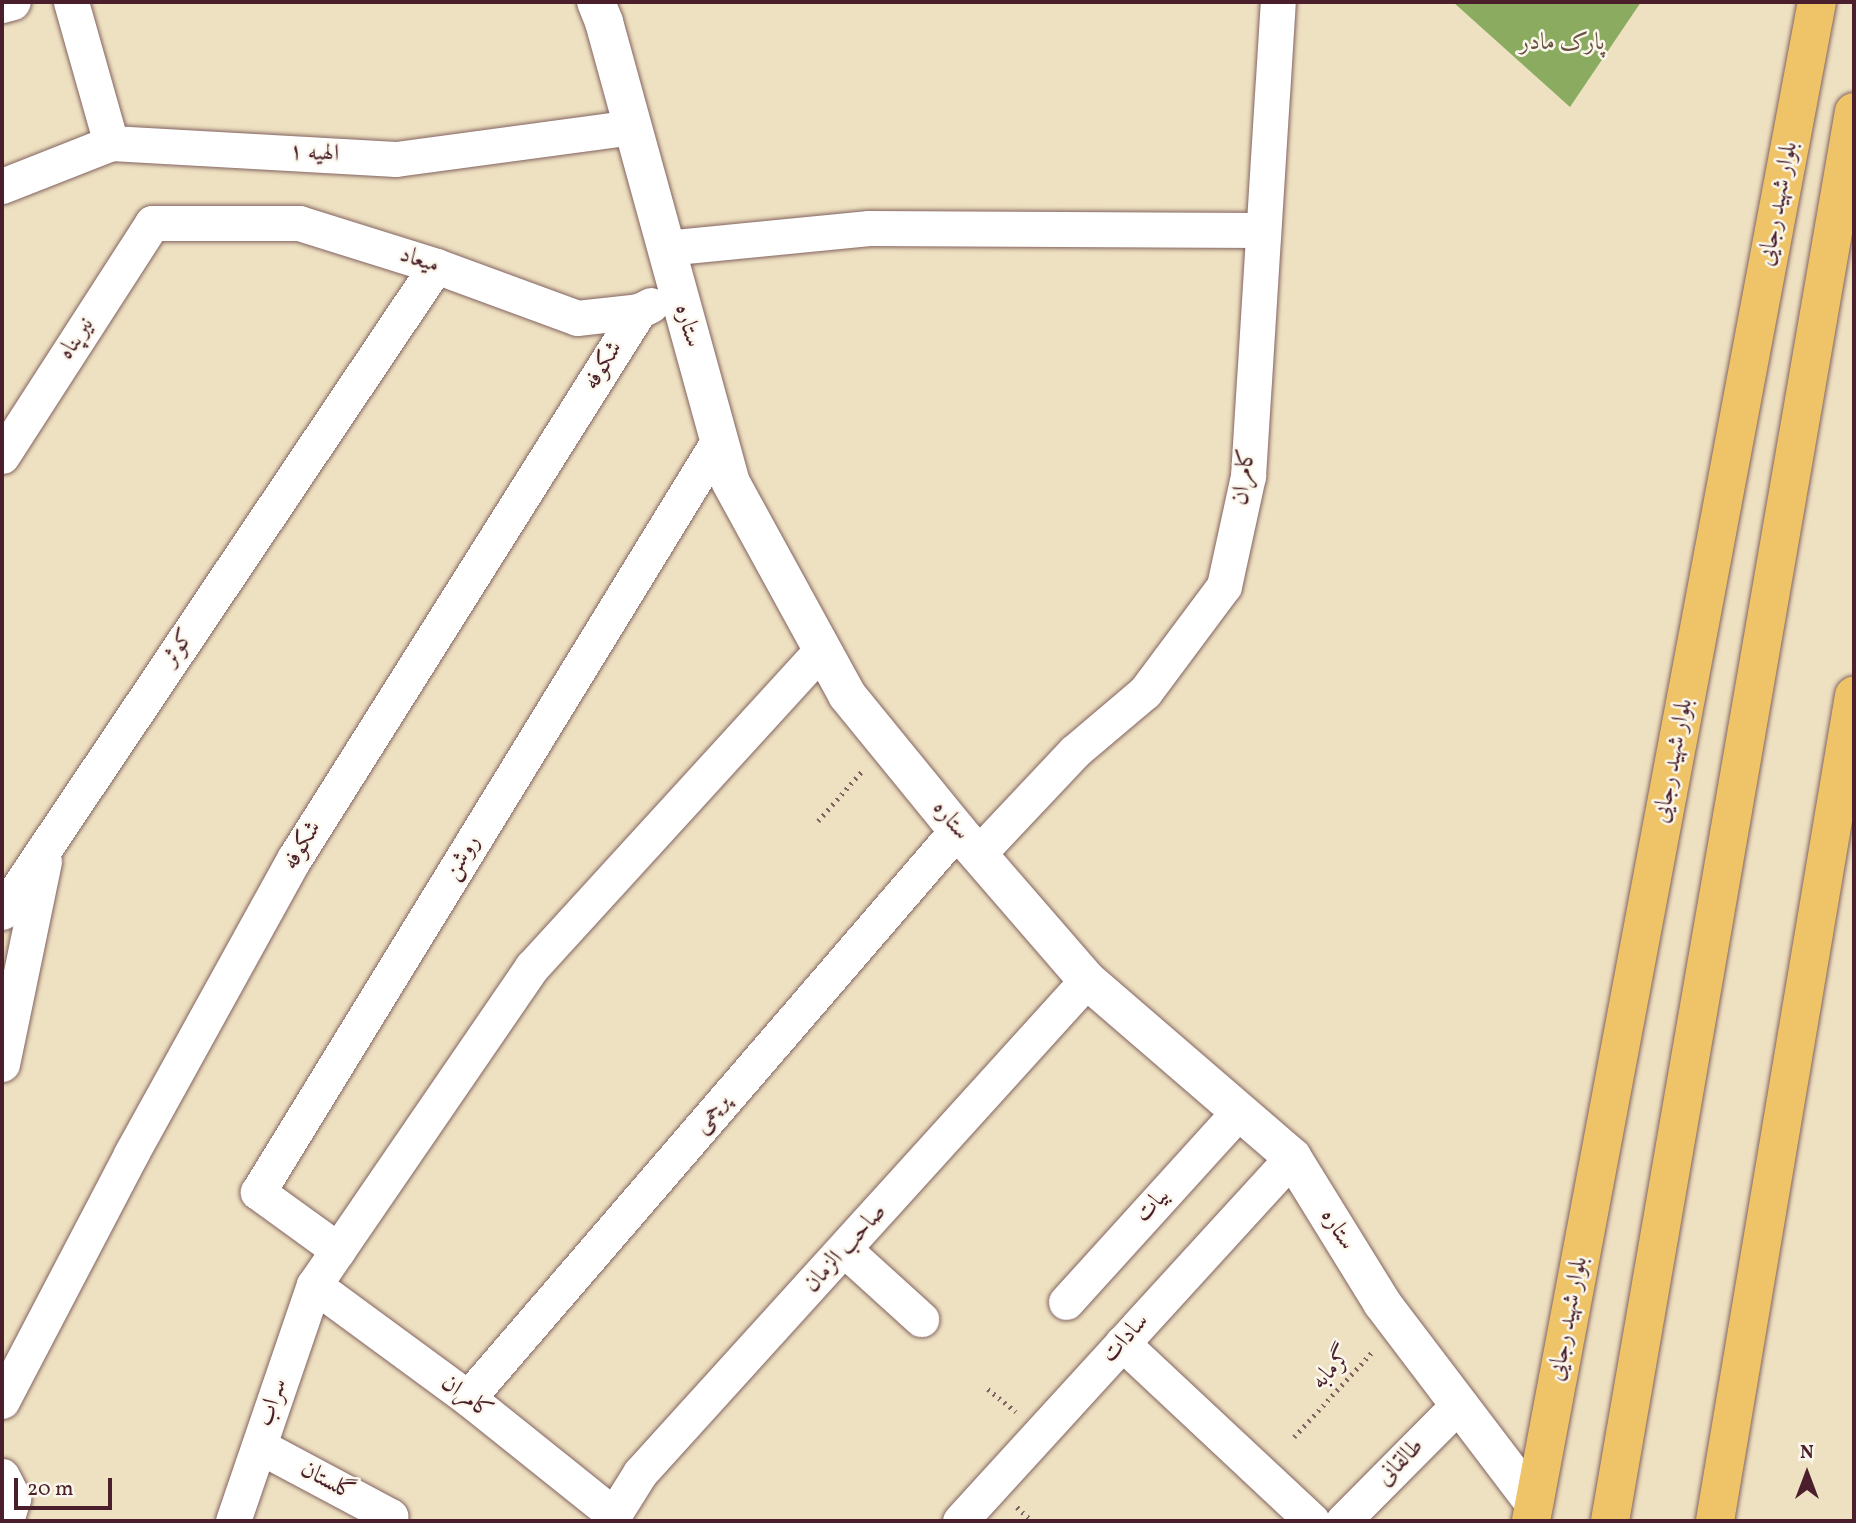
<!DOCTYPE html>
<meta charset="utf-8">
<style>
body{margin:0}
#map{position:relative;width:1856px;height:1523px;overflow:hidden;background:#eee1c1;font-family:Vollkorn,Amiri,serif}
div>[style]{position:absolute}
.forest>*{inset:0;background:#8aab60}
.path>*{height:4.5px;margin-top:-2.25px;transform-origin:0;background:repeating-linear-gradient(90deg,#836360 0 2px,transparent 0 7px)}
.roads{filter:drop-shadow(0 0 2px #836360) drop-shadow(0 0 2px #836360)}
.minor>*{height:35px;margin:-17.5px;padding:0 17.5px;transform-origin:17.5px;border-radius:17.5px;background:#fff}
.tertiary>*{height:38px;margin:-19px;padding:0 19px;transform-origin:19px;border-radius:19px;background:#fff}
.trunk>*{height:38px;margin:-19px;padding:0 19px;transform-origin:19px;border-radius:19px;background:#efc469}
span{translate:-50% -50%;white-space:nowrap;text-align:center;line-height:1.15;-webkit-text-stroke:5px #fbf7ec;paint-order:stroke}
.park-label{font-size:24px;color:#68513e}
.street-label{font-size:24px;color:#4a1f2b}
.frame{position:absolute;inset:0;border:4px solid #4a1f2b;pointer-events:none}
.north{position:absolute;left:1772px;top:1439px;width:70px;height:70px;-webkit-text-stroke:5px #fbf7ec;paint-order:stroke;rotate:0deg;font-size:19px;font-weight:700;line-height:28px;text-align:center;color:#4a1f2b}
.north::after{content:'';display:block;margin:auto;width:24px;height:32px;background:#4a1f2b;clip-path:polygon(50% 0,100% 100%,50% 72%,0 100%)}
.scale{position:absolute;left:14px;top:1478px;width:98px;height:32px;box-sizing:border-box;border:4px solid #4a1f2b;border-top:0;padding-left:9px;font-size:21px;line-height:24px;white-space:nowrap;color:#4a1f2b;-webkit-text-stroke:5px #fbf7ec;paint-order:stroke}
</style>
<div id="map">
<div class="forest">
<i style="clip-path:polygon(1453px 2px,1641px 2px,1570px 107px)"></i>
</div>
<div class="path">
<i style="left:818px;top:821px;width:68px;rotate:-48.6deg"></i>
<i style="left:988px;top:1389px;width:36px;rotate:39deg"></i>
<i style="left:1294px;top:1437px;width:118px;rotate:-47.4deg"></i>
<i style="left:1017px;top:1507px;width:21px;rotate:43deg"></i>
</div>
<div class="roads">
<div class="minor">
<i style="left:71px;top:2px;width:147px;rotate:74.2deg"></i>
<i style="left:2px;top:5px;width:11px;rotate:-15deg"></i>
<i style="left:2px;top:186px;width:117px;rotate:-21.5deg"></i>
<i style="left:111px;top:143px;width:285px;rotate:3.2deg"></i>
<i style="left:396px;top:159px;width:238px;rotate:-7.7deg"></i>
<i style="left:665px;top:248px;width:205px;rotate:-5.6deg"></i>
<i style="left:869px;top:228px;width:394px;rotate:0.3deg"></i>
<i style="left:2px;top:456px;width:277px;rotate:-57.2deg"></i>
<i style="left:152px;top:223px;width:147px"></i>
<i style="left:299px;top:223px;width:144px;rotate:17.4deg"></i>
<i style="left:436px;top:266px;width:150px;rotate:20.2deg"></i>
<i style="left:577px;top:318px;width:62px;rotate:-6.4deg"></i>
<i style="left:639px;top:311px;width:13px;rotate:-27deg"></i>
<i style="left:978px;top:854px;width:140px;rotate:-46.7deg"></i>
<i style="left:1074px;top:752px;width:93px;rotate:-40.2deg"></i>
<i style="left:1145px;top:692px;width:132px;rotate:-53.3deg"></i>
<i style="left:1224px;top:586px;width:113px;rotate:-77.7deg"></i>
<i style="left:1248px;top:476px;width:475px;rotate:-86.4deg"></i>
<i style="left:2px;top:912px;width:778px;rotate:-56.11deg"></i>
<i style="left:2px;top:1064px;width:207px;rotate:-78.3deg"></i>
<i style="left:338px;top:1250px;width:99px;rotate:-144.1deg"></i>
<i style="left:258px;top:1192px;width:882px;rotate:-58.49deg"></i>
<i style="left:845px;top:1250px;width:103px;rotate:42.2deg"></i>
<i style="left:314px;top:1285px;width:191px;rotate:36.3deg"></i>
<i style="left:468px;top:1398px;width:187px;rotate:38.7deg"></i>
<i style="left:1066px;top:1302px;width:258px;rotate:-47.8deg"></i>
<i style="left:1122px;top:1343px;width:260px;rotate:43.1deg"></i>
<i style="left:468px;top:1398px;width:749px;rotate:-49.27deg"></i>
<i style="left:2px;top:1401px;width:279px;rotate:-62.4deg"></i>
<i style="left:131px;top:1154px;width:337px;rotate:-61.1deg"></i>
<i style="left:294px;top:859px;width:648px;rotate:-57.81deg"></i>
<i style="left:259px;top:1446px;width:149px;rotate:28.1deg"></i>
<i style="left:390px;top:1516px;width:5px;rotate:112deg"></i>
<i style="left:2px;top:1476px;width:25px;rotate:63deg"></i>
<i style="left:13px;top:1498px;width:24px;rotate:107deg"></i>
<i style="left:233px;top:1521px;width:250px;rotate:-71.1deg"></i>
<i style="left:314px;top:1285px;width:42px;rotate:-55.6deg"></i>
<i style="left:338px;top:1250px;width:343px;rotate:-55.6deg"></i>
<i style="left:532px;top:967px;width:430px;rotate:-47.6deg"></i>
<i style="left:610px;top:1521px;width:57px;rotate:-58deg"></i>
<i style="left:640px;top:1473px;width:665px;rotate:-47.8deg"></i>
<i style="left:960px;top:1521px;width:493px;rotate:-47.6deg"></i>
<i style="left:1343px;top:1521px;width:165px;rotate:-45.2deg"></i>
</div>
<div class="tertiary">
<i style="left:596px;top:2px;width:22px;rotate:68deg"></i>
<i style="left:604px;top:22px;width:476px;rotate:74.6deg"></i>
<i style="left:730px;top:481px;width:244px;rotate:61.3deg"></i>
<i style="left:847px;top:695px;width:174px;rotate:50.8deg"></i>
<i style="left:957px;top:830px;width:198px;rotate:49.1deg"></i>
<i style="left:1087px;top:980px;width:271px;rotate:40.8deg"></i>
<i style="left:1292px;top:1157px;width:172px;rotate:58.3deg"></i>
<i style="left:1382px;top:1303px;width:251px;rotate:52.8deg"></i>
</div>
<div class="trunk">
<i style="left:1531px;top:1521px;width:1546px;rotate:-79.34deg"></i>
<i style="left:1610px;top:1521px;width:1430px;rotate:-80.18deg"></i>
<i style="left:1715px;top:1521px;width:837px;rotate:-80.44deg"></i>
</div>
</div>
<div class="park-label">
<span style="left:1562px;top:44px">پارک مادر</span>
</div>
<div class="street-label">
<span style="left:314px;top:154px;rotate:3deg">الهیه ۱</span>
<span style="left:1779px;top:204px;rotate:-79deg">بلوار شهید رجایی</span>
<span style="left:419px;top:261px;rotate:18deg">میعاد</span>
<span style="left:687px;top:326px;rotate:74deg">ستاره</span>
<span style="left:77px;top:339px;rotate:-57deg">نیرپناه</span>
<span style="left:604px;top:366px;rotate:-58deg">شکوفه</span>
<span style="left:1245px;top:477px;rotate:-82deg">کامران</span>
<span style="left:179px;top:648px;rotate:-56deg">کوثر</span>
<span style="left:1674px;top:761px;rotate:-79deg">بلوار شهید رجایی</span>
<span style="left:950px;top:821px;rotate:50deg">ستاره</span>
<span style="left:303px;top:846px;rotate:-59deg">شکوفه</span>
<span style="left:463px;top:858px;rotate:-59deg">روشن</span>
<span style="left:712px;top:1114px;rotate:-49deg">پرچمی</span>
<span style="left:1153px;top:1206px;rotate:-48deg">بیات</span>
<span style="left:1337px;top:1230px;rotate:58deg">ستاره</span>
<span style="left:846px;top:1249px;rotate:-48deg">صاحب الزمان</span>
<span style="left:1569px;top:1319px;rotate:-79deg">بلوار شهید رجایی</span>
<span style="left:1126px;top:1339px;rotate:-48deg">سادات</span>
<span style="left:1333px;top:1369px;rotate:-47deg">گرمابه</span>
<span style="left:466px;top:1398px;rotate:37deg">کامران</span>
<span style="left:273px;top:1403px;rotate:-71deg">سراب</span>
<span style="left:1401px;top:1463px;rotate:-46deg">طالقانی</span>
<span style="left:327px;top:1482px;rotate:28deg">گلستان</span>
</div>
<div class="frame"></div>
<div class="north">N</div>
<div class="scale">20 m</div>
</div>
